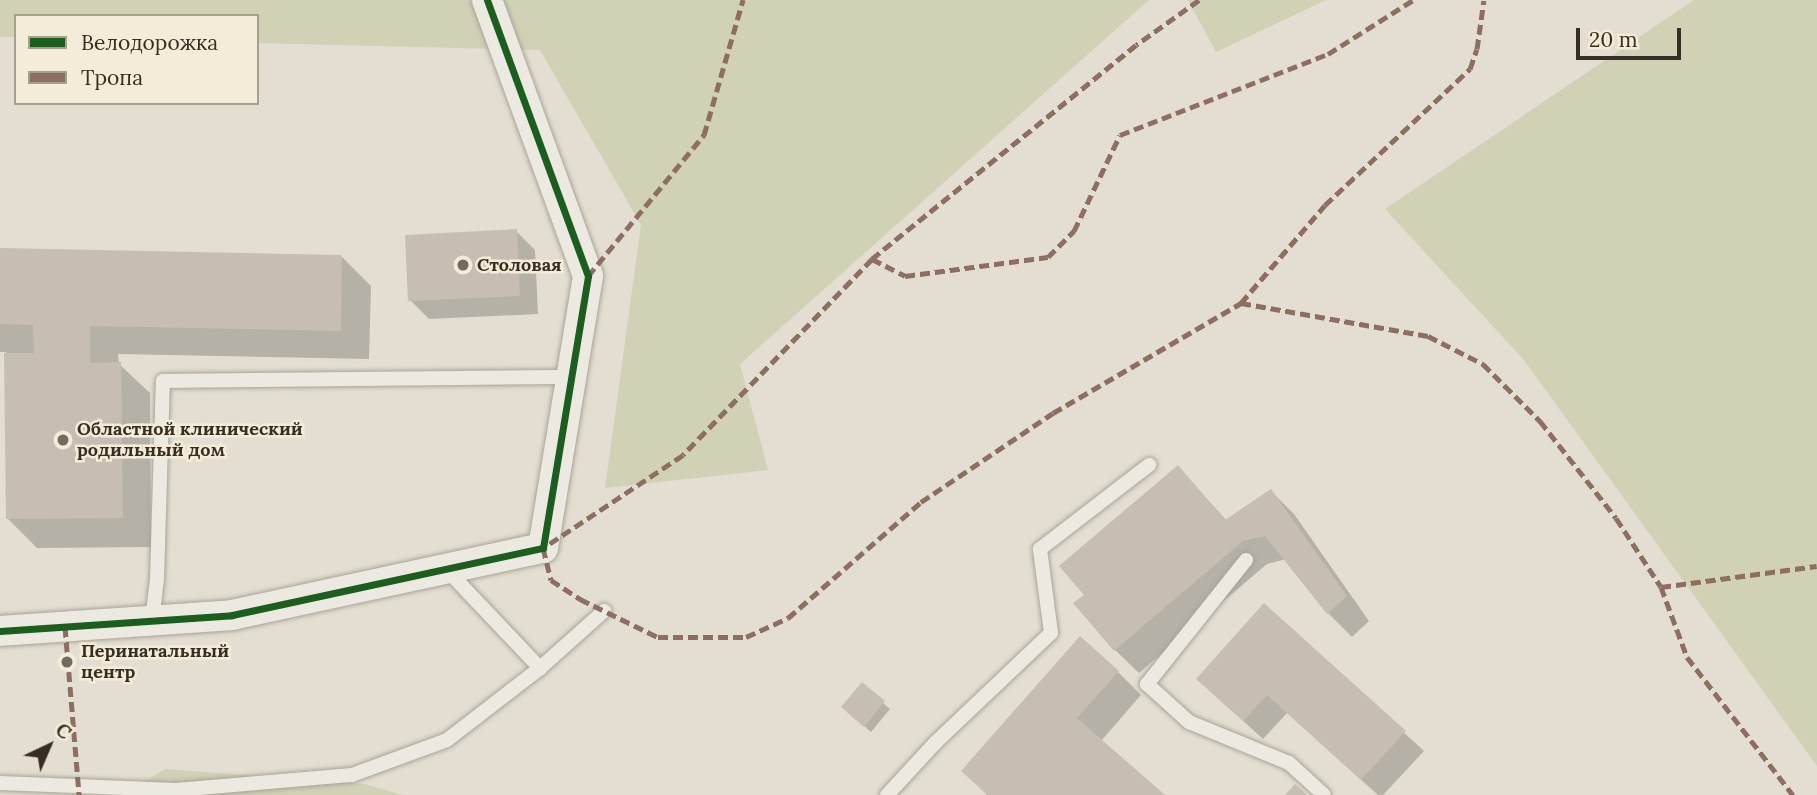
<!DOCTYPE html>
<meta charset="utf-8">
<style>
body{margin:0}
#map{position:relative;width:1817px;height:795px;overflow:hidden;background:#e3ded1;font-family:Lora,serif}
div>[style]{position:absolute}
.green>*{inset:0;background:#d0d1b5}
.shadow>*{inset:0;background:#0003}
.building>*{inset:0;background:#c6beb2}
.roads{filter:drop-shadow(0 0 2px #a9a499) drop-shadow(0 0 2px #a9a499)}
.service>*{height:14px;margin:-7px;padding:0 7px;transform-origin:7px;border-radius:7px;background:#ece9e1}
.minor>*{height:30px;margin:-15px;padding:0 15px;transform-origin:15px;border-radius:15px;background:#ece9e1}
.quiet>*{height:5px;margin-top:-2.5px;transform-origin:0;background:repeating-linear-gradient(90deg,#8d6e63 0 10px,transparent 0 15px)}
.cycleway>*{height:7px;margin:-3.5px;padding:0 3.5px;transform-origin:3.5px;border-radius:3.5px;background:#1b5e20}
.dots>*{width:19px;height:19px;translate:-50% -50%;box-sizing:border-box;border:4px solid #f2ecd8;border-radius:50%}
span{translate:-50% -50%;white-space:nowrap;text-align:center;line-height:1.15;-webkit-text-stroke:5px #f2ecd8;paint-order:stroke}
.poi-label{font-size:18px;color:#372d22;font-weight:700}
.left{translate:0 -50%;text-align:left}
.legend{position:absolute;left:14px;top:14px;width:245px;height:91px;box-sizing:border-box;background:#f2ecd8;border:2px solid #a7a08f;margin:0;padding:9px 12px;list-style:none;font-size:21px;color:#372d22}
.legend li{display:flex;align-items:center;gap:14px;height:35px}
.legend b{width:35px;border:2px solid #a7a08f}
.north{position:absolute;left:14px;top:711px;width:70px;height:70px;-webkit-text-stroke:5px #f2ecd8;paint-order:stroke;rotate:44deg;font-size:19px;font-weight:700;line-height:28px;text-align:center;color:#372d22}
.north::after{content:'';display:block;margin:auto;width:24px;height:32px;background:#372d22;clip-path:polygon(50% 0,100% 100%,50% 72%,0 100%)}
.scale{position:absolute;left:1576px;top:28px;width:105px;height:32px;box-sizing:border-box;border:4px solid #372d22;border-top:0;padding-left:9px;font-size:21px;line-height:24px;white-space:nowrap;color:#372d22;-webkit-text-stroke:5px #f2ecd8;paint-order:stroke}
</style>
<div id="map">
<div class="green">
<i style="clip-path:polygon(0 0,1149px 0,740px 364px,768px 470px,605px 488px,641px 225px,540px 50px,257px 43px,257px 16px,16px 16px,16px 37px,0 37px)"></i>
<i style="clip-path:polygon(1188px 0,1326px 0,1216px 52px)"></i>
<i style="clip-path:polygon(1694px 0,1817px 0,1817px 766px,1524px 360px,1385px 209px)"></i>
<i style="clip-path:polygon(165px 769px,364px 784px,403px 795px,122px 795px)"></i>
</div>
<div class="shadow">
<i style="clip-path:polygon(516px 231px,535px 250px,538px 314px,429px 319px,410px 300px)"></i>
<i style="clip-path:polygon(0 250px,341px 256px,371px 286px,369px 359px,118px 354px,119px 364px,150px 393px,151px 547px,37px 548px,7px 518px,6px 352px,0 352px)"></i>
<i style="clip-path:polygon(1178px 467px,1227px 521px,1271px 491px,1294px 514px,1369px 621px,1352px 637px,1328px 613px,1286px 559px,1267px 564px,1139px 673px,1115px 650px,1086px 595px)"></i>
<i style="clip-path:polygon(1264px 605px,1424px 751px,1383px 795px,1378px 795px,1287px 713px,1263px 739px,1217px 697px)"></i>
<i style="clip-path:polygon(1118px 672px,1141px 695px,1101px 741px,1162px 795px,987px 795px,963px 771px)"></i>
<i style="clip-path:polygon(862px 685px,890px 709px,871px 732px,850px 713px)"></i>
</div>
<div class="building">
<i style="clip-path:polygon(517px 229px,520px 296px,408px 301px,405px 235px)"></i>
<i style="clip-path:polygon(0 248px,342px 255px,341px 331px,90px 326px,90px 363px,121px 362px,123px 518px,6px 519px,4px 353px,34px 353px,33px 325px,0 324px)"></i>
<i style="clip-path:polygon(1178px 465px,1225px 520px,1271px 489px,1347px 596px,1327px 614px,1265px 536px,1243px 541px,1114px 651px,1073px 603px,1084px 595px,1059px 566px)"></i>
<i style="clip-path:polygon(1264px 603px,1406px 731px,1361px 780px,1267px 695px,1243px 721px,1196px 679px)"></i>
<i style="clip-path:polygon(1080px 636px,1119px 671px,1077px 718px,1165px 795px,988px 795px,961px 771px)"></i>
<i style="clip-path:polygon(862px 682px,885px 701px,864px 727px,841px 707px)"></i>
<i style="clip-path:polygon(1295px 784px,1307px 795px,1285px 795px)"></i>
</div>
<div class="roads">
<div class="service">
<i style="left:1246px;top:560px;width:159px;rotate:128.6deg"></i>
<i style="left:1147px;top:684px;width:57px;rotate:42.1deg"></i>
<i style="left:1189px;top:722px;width:108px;rotate:22.3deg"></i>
<i style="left:1289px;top:763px;width:47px;rotate:42.4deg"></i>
<i style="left:446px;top:569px;width:137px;rotate:46.5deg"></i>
<i style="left:152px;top:621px;width:42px;rotate:-83.2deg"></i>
<i style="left:157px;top:579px;width:198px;rotate:-88.3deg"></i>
<i style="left:163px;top:381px;width:410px;rotate:-0.6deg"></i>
<i style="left:0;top:783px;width:176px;rotate:2.3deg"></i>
<i style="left:176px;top:790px;width:177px;rotate:-4.9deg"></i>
<i style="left:352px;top:775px;width:101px;rotate:-20.2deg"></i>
<i style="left:447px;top:740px;width:118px;rotate:-37.7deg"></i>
<i style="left:540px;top:668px;width:86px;rotate:-41.7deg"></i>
<i style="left:887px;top:795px;width:71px;rotate:-47.3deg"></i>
<i style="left:935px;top:743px;width:160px;rotate:-43.5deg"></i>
<i style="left:1051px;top:633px;width:85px;rotate:-97.5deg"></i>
<i style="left:1040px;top:549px;width:138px;rotate:-37.6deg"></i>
</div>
<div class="minor">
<i style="left:0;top:631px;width:233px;rotate:-3.9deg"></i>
<i style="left:232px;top:615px;width:318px;rotate:-12.2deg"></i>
<i style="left:543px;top:548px;width:276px;rotate:-80.6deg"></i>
<i style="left:588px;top:276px;width:294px;rotate:-110.1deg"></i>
</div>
</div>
<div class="quiet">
<i style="left:1199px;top:0;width:77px;rotate:144.5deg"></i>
<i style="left:1136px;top:45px;width:340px;rotate:141deg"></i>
<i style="left:872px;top:259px;width:272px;rotate:134deg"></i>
<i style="left:683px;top:455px;width:168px;rotate:146.4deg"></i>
<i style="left:543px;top:548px;width:33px;rotate:76deg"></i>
<i style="left:551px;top:580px;width:35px;rotate:33deg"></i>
<i style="left:580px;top:599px;width:87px;rotate:26deg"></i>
<i style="left:658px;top:637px;width:88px"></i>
<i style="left:746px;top:637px;width:46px;rotate:-24.3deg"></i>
<i style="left:788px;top:618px;width:176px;rotate:-41.1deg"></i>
<i style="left:921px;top:502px;width:159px;rotate:-34deg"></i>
<i style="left:1053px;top:413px;width:218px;rotate:-30.3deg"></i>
<i style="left:1241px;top:303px;width:129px;rotate:-49.4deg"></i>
<i style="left:1325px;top:205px;width:199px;rotate:-43.2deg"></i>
<i style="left:1470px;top:69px;width:21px;rotate:-71deg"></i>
<i style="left:1477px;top:49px;width:49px;rotate:-81.9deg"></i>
<i style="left:872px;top:259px;width:37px;rotate:27deg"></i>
<i style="left:905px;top:276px;width:144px;rotate:-7.6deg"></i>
<i style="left:1048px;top:257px;width:37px;rotate:-45deg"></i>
<i style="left:1074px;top:231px;width:106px;rotate:-64.4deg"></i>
<i style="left:1120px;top:135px;width:223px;rotate:-21.3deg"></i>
<i style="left:1328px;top:54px;width:101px;rotate:-32.4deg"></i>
<i style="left:588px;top:276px;width:183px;rotate:-50.6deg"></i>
<i style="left:704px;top:135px;width:141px;rotate:-73.9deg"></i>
<i style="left:1241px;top:303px;width:190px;rotate:10deg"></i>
<i style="left:1428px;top:336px;width:62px;rotate:27deg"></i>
<i style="left:1483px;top:364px;width:81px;rotate:45deg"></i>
<i style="left:1540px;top:421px;width:123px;rotate:51.9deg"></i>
<i style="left:1616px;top:518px;width:82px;rotate:56.9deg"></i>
<i style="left:1661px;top:587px;width:157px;rotate:-7.7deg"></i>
<i style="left:1661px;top:587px;width:75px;rotate:69.6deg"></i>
<i style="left:1687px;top:657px;width:174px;rotate:52.5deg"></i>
<i style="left:65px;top:627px;width:169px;rotate:85.2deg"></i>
</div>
<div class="cycleway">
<i style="left:0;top:631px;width:233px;rotate:-3.9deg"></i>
<i style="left:232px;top:615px;width:318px;rotate:-12.2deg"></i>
<i style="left:543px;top:548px;width:276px;rotate:-80.6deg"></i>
<i style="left:588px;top:276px;width:294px;rotate:-110.1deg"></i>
</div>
<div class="dots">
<i style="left:463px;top:265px;background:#736b5f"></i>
<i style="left:63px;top:440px;background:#736b5f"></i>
<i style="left:67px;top:662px;background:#736b5f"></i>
</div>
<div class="poi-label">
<span class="left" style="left:477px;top:265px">Столовая</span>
<span class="left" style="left:77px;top:440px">Областной клинический<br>родильный дом</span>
<span class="left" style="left:81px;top:662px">Перинатальный<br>центр</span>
</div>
<ul class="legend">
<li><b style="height:9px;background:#1b5e20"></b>Велодорожка</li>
<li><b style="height:9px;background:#8d6e63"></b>Тропа</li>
</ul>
<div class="north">С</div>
<div class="scale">20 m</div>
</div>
